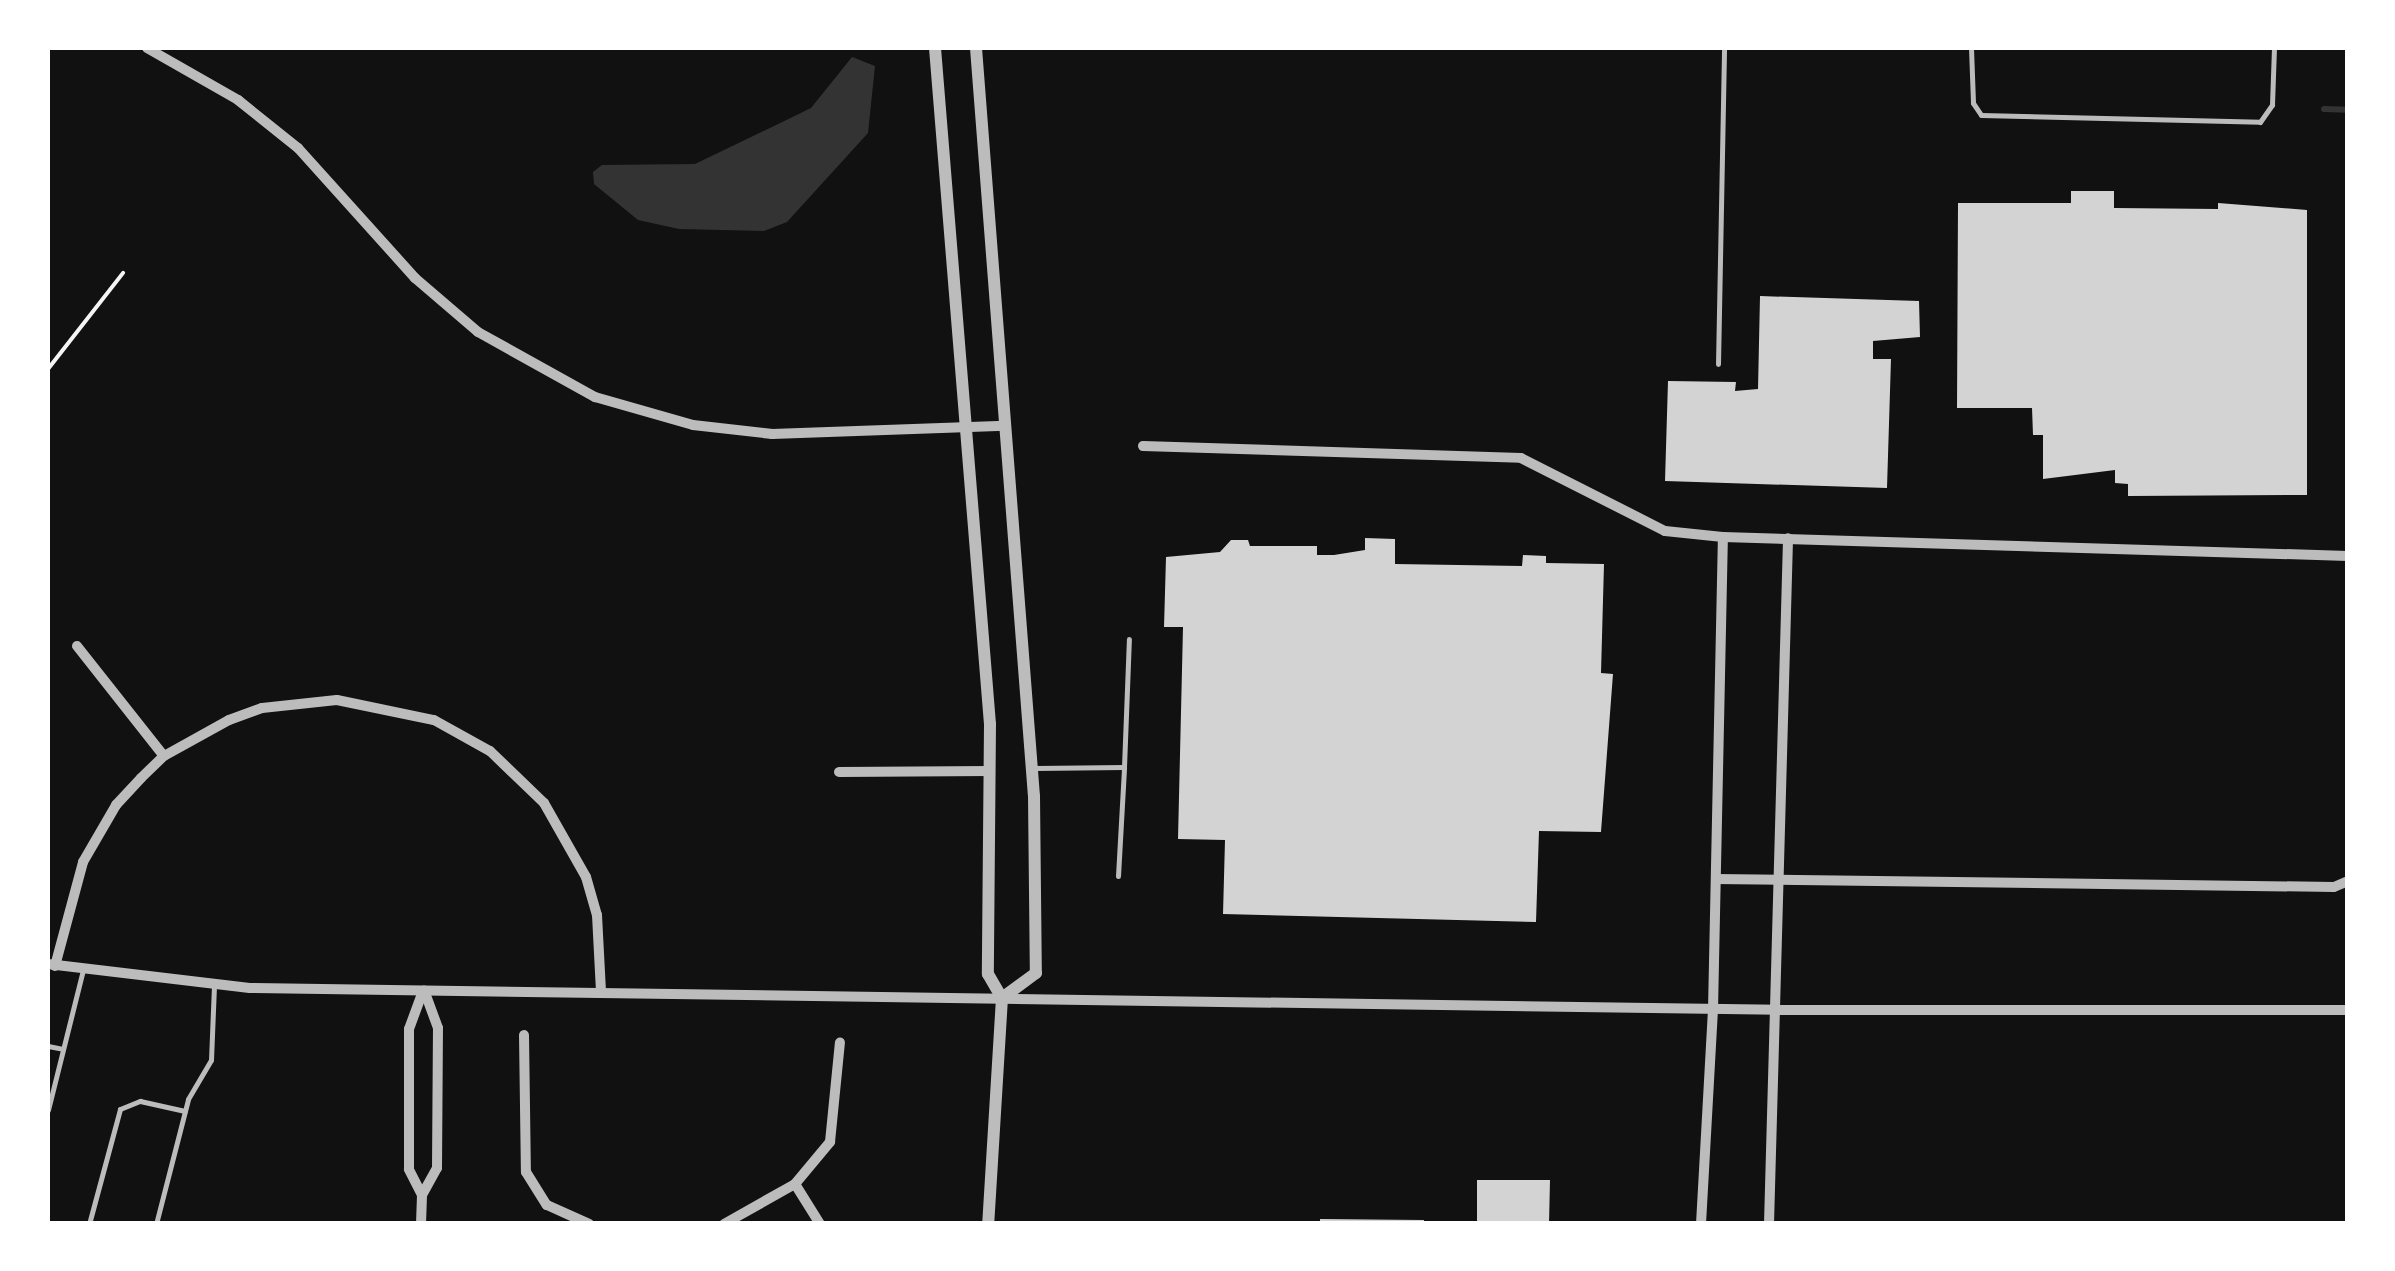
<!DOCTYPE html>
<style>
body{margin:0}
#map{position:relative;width:2395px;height:1271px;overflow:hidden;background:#111;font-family:"Public Sans",sans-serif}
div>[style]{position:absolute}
.water>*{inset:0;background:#333}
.stream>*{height:6px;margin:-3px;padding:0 3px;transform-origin:3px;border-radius:3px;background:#333}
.building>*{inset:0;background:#d3d3d3}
.path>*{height:4px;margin:-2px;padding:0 2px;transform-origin:2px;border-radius:2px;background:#f5f5f5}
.service>*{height:5px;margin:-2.5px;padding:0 2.5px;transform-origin:2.5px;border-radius:2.5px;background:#bcbcbc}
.minor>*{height:10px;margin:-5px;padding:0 5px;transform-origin:5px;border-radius:5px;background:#bcbcbc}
.tertiary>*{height:12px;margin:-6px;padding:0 6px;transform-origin:6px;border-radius:6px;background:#bcbcbc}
span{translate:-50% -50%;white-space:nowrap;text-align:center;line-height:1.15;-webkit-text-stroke:9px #fff;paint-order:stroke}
.frame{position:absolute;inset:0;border:50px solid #fff;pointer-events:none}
</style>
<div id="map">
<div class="water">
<i style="clip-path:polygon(852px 57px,875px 66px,868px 133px,787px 222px,764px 231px,679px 229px,638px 220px,594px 184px,593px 172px,602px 165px,695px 164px,774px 126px,811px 108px)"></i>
</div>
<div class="stream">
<i style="left:2324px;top:109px;width:24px;rotate:2deg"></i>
</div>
<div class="building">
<i style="clip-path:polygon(2071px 191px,2114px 191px,2114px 208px,2218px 209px,2218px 203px,2307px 210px,2307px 495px,2128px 496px,2128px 484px,2115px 483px,2115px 470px,2043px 479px,2043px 435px,2033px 435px,2032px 408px,1957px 408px,1958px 203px,2071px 203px)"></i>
<i style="clip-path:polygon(1760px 296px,1919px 301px,1920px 337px,1873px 341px,1873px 359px,1891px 359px,1887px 488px,1665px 481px,1668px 381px,1736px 382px,1735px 391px,1758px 389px)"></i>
<i style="clip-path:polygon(1365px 538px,1395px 539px,1395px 564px,1522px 566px,1523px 555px,1546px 556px,1546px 563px,1604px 564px,1601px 673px,1613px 674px,1601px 832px,1539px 831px,1536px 922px,1223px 914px,1225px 840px,1178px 839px,1183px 627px,1164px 627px,1166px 557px,1220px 552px,1231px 540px,1248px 540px,1250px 546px,1317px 546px,1317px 555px,1334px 555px,1365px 550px)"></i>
<i style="clip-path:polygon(1477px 1180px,1550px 1180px,1549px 1224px,1477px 1224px)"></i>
<i style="clip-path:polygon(1320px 1219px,1424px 1220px,1424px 1224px,1320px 1224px)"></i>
</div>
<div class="path">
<i style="left:48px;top:369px;width:122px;rotate:-52deg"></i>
</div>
<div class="service">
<i style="left:1971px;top:48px;width:55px;rotate:87.9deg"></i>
<i style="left:1973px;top:103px;width:14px;rotate:56deg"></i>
<i style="left:1981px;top:115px;width:279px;rotate:1.4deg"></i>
<i style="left:2260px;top:122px;width:21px;rotate:-55deg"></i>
<i style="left:2272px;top:105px;width:57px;rotate:-88deg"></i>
<i style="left:1718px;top:364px;width:316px;rotate:-88.9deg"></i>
<i style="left:1035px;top:768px;width:89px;rotate:-0.6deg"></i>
<i style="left:1124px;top:767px;width:128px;rotate:-87.8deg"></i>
<i style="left:1118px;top:876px;width:109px;rotate:-86.8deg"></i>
<i style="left:48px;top:1046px;width:15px;rotate:11deg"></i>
<i style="left:48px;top:1110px;width:144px;rotate:-76deg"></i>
<i style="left:89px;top:1224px;width:119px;rotate:-74.9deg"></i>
<i style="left:120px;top:1109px;width:22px;rotate:-22deg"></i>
<i style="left:140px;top:1101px;width:46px;rotate:12.5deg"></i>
<i style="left:156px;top:1224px;width:129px;rotate:-75.6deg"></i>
<i style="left:188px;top:1099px;width:45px;rotate:-59.5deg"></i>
<i style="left:211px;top:1060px;width:74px;rotate:-87.7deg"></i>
</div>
<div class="minor">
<i style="left:147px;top:48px;width:105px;rotate:29.7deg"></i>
<i style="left:238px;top:100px;width:77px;rotate:38.7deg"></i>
<i style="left:298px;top:148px;width:175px;rotate:48deg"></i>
<i style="left:415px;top:278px;width:83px;rotate:40.6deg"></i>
<i style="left:478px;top:332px;width:134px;rotate:29.1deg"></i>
<i style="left:595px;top:397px;width:102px;rotate:15.9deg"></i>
<i style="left:693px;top:425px;width:80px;rotate:6.5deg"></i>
<i style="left:772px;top:434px;width:233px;rotate:-2deg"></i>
<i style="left:1143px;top:446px;width:378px;rotate:1.8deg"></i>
<i style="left:1521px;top:458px;width:161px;rotate:26.9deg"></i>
<i style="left:1665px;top:531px;width:58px;rotate:5.9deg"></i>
<i style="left:1723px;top:537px;width:625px;rotate:1.74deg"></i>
<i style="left:77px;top:646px;width:140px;rotate:51.7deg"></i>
<i style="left:839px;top:772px;width:151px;rotate:-0.4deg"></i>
<i style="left:1716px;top:879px;width:618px;rotate:0.74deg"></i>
<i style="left:2334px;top:887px;width:15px;rotate:-23deg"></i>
<i style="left:48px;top:964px;width:203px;rotate:6.8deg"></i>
<i style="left:250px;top:988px;width:1528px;rotate:0.82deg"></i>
<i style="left:1778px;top:1010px;width:570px"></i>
<i style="left:55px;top:966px;width:108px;rotate:-74.9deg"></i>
<i style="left:83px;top:862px;width:66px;rotate:-59.9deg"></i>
<i style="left:116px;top:805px;width:37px;rotate:-47deg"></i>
<i style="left:141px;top:778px;width:32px;rotate:-44deg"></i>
<i style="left:164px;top:756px;width:74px;rotate:-29deg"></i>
<i style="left:229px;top:720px;width:35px;rotate:-20deg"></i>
<i style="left:262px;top:708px;width:75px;rotate:-6.1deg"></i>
<i style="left:337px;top:700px;width:99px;rotate:11.7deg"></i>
<i style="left:434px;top:720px;width:64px;rotate:29deg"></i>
<i style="left:490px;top:751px;width:75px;rotate:43.9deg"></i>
<i style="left:544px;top:803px;width:85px;rotate:60.4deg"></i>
<i style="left:586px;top:877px;width:40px;rotate:74deg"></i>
<i style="left:597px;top:915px;width:76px;rotate:87deg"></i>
<i style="left:524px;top:1035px;width:137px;rotate:89.2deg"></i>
<i style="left:526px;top:1172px;width:39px;rotate:58deg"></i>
<i style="left:547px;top:1205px;width:46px;rotate:24.3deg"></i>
<i style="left:795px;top:1184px;width:47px;rotate:58deg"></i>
<i style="left:422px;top:1195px;width:29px;rotate:-117deg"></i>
<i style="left:409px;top:1169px;width:140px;rotate:-90deg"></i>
<i style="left:409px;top:1029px;width:40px;rotate:-69.8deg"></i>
<i style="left:421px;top:1224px;width:29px;rotate:-88deg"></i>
<i style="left:422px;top:1195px;width:31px;rotate:-61deg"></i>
<i style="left:437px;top:1168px;width:140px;rotate:-89.6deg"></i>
<i style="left:438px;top:1028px;width:40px;rotate:-110.2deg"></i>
<i style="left:724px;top:1224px;width:81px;rotate:-29.4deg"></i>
<i style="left:795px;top:1184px;width:55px;rotate:-50.2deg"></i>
<i style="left:830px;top:1142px;width:100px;rotate:-84.3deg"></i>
<i style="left:1701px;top:1224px;width:214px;rotate:-86.8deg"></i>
<i style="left:1713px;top:1010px;width:473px;rotate:-88.8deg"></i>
<i style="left:1769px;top:1224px;width:686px;rotate:-88.41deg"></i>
</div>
<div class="tertiary">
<i style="left:935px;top:48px;width:678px;rotate:85.35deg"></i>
<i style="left:990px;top:724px;width:250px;rotate:90.5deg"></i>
<i style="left:988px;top:974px;width:28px;rotate:60deg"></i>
<i style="left:1002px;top:998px;width:226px;rotate:93.5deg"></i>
<i style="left:976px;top:48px;width:750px;rotate:85.57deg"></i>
<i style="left:1034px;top:796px;width:177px;rotate:89.4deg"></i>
<i style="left:1036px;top:973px;width:42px;rotate:143.7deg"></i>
</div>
<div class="frame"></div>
</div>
